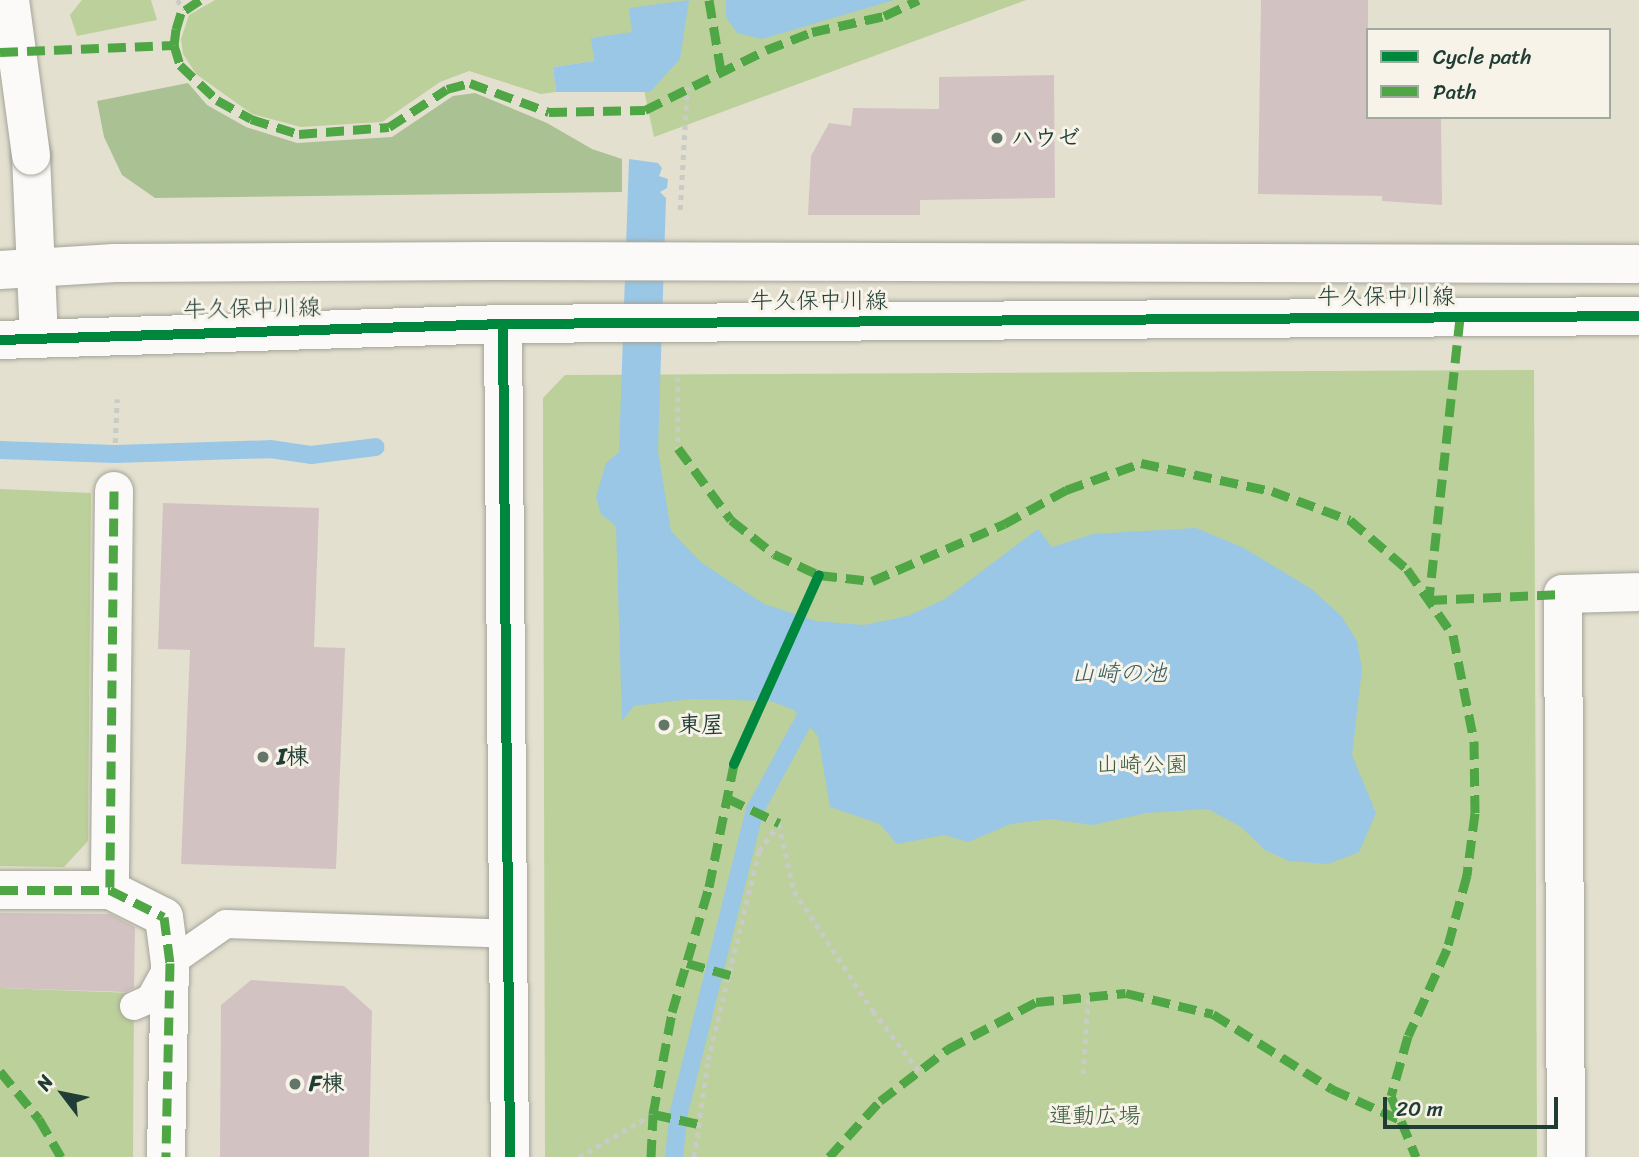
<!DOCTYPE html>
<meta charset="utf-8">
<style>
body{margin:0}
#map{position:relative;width:1639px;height:1157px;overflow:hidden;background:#e4e0cf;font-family:Sriracha,"Klee One",sans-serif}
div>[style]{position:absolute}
.green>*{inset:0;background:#bbd09a}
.forest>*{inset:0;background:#aac293}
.water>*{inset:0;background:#9ac7e6}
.stream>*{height:18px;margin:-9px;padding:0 9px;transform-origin:9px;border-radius:9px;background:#9ac7e6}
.building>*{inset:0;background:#d2c3c2}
.path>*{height:4.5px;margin-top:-2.25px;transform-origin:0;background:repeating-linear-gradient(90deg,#c9cbc6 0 5px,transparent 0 10px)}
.roads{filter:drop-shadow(0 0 2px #a3a499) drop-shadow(0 0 2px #a3a499)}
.service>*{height:28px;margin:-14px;padding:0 14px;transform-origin:14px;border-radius:14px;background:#fbfaf8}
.pedestrian>*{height:38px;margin:-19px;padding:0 19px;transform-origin:19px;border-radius:19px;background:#fbfaf8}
.minor>*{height:38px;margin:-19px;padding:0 19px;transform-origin:19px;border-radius:19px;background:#fbfaf8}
.tertiary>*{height:38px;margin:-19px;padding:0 19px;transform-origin:19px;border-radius:19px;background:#fbfaf8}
.bridges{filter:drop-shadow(0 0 2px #a3a499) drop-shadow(0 0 2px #a3a499)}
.tertiary-bridge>*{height:38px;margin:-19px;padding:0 19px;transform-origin:19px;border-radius:19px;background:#fbfaf8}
.quiet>*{height:9px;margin-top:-4.5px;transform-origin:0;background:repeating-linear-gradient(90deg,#4fa644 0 18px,transparent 0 27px)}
.cycleway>*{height:10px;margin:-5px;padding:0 5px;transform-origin:5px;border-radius:5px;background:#00873e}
.dots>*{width:19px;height:19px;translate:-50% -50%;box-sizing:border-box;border:4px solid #f7f3e8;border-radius:50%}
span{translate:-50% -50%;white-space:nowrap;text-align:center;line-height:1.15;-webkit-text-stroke:6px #f7f3e8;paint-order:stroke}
.poi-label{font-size:23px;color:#1f3d34;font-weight:700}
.left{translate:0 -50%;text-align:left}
.street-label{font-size:23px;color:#1f3d34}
.park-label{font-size:23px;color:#3e5e43}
.water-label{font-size:24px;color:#365d63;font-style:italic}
.legend{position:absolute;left:1366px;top:28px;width:245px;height:91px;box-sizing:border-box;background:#f7f3e8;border:2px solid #a1aaa0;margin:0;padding:9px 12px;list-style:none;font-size:21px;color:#1f3d34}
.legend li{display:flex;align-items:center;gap:14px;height:35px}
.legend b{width:35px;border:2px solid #a1aaa0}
.north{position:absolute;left:28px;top:1059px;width:70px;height:70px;-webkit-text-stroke:5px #f7f3e8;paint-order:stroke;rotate:302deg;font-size:19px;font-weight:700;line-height:28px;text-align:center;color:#1f3d34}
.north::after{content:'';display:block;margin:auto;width:24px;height:32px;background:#1f3d34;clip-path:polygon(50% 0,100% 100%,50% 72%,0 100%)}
.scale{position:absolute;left:1383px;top:1097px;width:175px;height:32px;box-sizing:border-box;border:4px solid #1f3d34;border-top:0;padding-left:9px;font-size:21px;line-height:24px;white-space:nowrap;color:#1f3d34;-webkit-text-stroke:5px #f7f3e8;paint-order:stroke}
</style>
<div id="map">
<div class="green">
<i style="clip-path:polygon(82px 0,151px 0,157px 20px,77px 36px,70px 15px)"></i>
<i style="clip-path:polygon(215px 0,1026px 0,654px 137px,632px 33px,592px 38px,594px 61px,553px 67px,556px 92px,541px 94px,469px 71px,440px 82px,382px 122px,301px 127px,252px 114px,196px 74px,183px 54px,181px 39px,189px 15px)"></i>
<i style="clip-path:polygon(1534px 370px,1537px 1157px,545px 1157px,543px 398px,565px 375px)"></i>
<i style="clip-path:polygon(0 489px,91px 493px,88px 841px,64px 867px,0 866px)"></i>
<i style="clip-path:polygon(0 988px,134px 993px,133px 1157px,0 1157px)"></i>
</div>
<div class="forest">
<i style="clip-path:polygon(188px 83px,207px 105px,246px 127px,297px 143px,392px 137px,453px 96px,475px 93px,547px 123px,592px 149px,622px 159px,622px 192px,155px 198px,122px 175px,104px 137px,97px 101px)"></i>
</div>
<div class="water">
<i style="clip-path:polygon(689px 0,680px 59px,650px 92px,556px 92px,553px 67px,594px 61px,591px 38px,632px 32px,629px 8px)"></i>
<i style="clip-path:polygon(726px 0,894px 0,762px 39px,737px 33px,726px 17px)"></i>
<i style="clip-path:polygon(629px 159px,658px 163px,662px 168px,659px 176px,668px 179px,667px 188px,660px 192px,666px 198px,658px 451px,671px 531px,702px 563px,764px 604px,816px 621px,864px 625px,908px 616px,945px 599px,1038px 529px,1052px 547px,1093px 534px,1196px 528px,1244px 548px,1313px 590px,1342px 617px,1357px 641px,1362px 669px,1352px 755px,1376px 813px,1359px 852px,1328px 864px,1289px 861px,1265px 850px,1241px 827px,1208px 809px,1146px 813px,1093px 825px,1050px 819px,1011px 824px,968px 842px,944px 835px,897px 844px,880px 824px,830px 807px,818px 736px,794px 710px,771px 701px,690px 699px,634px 706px,622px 721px,616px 526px,601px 514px,596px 497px,606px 463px,619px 452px)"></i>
</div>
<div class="stream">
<i style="left:0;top:450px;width:115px;rotate:2deg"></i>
<i style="left:115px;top:454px;width:155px;rotate:-1.8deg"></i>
<i style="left:270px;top:449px;width:41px;rotate:8.3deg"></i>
<i style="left:311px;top:455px;width:65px;rotate:-7deg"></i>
<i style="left:674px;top:1157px;width:45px;rotate:-83.7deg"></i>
<i style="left:679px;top:1112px;width:311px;rotate:-75.9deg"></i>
<i style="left:755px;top:810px;width:105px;rotate:-61.5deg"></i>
</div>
<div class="building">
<i style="clip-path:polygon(1261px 0,1368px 0,1368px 117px,1441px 117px,1442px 205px,1382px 201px,1382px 196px,1258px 194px)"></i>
<i style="clip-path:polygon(1054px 75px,1055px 198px,920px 200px,920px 215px,808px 215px,811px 156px,829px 123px,851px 126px,853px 108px,939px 109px,939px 77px)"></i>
<i style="clip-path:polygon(163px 503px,319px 508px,314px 647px,345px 648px,336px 869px,181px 864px,190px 650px,158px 649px)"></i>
<i style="clip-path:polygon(0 913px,110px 914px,135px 927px,134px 988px,125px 992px,0 988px)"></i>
<i style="clip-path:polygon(251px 980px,344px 986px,372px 1011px,369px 1157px,220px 1157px,221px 1005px)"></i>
</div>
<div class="path">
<i style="left:177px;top:0;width:12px;rotate:48deg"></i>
<i style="left:680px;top:210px;width:123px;rotate:-86.7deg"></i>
<i style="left:678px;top:377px;width:71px;rotate:90deg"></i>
<i style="left:115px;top:443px;width:44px;rotate:-87.4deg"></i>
<i style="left:734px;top:764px;width:207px;rotate:-65.8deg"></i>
<i style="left:779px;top:824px;width:69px;rotate:77.4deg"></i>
<i style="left:794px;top:891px;width:144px;rotate:56.6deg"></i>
<i style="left:873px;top:1011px;width:76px;rotate:52.5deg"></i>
<i style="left:1083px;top:1074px;width:77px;rotate:-86.3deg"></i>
<i style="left:579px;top:1157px;width:86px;rotate:-30.2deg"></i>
<i style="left:694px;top:1157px;width:98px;rotate:-81.8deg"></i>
<i style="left:708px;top:1060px;width:215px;rotate:-76.3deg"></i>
<i style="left:759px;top:851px;width:34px;rotate:-54deg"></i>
</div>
<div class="roads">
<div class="service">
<i style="left:134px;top:1006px;width:17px;rotate:-24deg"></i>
<i style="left:150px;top:999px;width:41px;rotate:-60.9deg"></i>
<i style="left:170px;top:963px;width:68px;rotate:-34.9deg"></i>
<i style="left:226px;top:924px;width:283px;rotate:2deg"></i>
</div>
<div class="pedestrian">
<i style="left:114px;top:491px;width:399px;rotate:90.6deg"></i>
<i style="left:110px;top:890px;width:60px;rotate:26.6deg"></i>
<i style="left:164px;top:917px;width:46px;rotate:82.6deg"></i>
<i style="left:170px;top:963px;width:194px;rotate:91.2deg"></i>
<i style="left:0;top:890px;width:110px"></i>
</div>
<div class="minor">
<i style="left:503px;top:324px;width:833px;rotate:89.52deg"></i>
<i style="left:1566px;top:1157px;width:563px;rotate:-90.31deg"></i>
<i style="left:1563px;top:594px;width:76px;rotate:-1.5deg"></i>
</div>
<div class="tertiary">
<i style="left:31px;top:156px;width:181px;rotate:87.5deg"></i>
<i style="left:0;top:270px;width:115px;rotate:-3.5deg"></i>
<i style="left:115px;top:263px;width:389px;rotate:-0.3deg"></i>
<i style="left:504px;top:261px;width:1135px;rotate:0.15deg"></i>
<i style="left:0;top:340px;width:503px;rotate:-1.82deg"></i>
<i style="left:503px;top:324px;width:1136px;rotate:-0.4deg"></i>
</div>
</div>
<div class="bridges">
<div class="tertiary-bridge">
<i style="left:10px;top:0;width:157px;rotate:82.3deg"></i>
</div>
</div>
<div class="quiet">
<i style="left:200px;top:0;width:23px;rotate:146deg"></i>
<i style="left:181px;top:13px;width:17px;rotate:107deg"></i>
<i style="left:176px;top:29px;width:16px;rotate:97deg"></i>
<i style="left:174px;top:45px;width:21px;rotate:73deg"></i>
<i style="left:180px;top:65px;width:51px;rotate:43.4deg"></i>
<i style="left:217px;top:100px;width:39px;rotate:29deg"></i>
<i style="left:251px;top:119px;width:50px;rotate:17.4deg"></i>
<i style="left:299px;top:134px;width:90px;rotate:-4.4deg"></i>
<i style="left:389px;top:127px;width:69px;rotate:-33.2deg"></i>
<i style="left:447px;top:89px;width:24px;rotate:-15deg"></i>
<i style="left:470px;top:83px;width:84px;rotate:20.2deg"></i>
<i style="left:549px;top:112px;width:96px;rotate:-1.2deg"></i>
<i style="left:645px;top:110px;width:135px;rotate:-26.4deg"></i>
<i style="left:766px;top:50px;width:49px;rotate:-21.4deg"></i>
<i style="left:812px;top:32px;width:74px;rotate:-12.5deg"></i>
<i style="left:884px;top:16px;width:38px;rotate:-25deg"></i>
<i style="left:709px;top:0;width:72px;rotate:80.4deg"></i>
<i style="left:0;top:52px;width:174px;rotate:-2.3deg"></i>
<i style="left:1460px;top:318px;width:284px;rotate:96.3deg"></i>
<i style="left:1429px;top:600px;width:134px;rotate:-2.6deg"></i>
<i style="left:678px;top:448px;width:89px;rotate:53.6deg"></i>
<i style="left:731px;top:520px;width:55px;rotate:38.3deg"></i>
<i style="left:774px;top:554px;width:50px;rotate:25deg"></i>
<i style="left:819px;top:575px;width:53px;rotate:6.5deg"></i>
<i style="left:872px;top:581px;width:144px;rotate:-23.4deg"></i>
<i style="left:1004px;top:524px;width:71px;rotate:-28.7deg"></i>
<i style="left:1066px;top:490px;width:80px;rotate:-19.8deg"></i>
<i style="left:1141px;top:463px;width:134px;rotate:12.1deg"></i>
<i style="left:1272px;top:491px;width:83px;rotate:20.4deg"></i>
<i style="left:1350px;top:520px;width:75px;rotate:40.7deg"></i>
<i style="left:1407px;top:569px;width:80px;rotate:55.1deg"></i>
<i style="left:1453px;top:635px;width:108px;rotate:78.8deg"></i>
<i style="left:1474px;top:741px;width:72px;rotate:89.2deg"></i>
<i style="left:1475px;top:813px;width:63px;rotate:97.4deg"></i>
<i style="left:1467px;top:875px;width:77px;rotate:105.1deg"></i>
<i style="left:1447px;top:949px;width:95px;rotate:114.1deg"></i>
<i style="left:1408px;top:1036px;width:62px;rotate:105.8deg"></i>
<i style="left:1391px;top:1096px;width:66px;rotate:67.7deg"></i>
<i style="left:114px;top:491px;width:399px;rotate:90.6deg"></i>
<i style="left:110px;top:890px;width:60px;rotate:26.6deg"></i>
<i style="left:164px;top:917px;width:46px;rotate:82.6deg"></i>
<i style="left:170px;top:963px;width:194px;rotate:91.2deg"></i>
<i style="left:727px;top:798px;width:58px;rotate:25.7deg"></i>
<i style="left:0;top:890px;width:110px"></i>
<i style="left:687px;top:963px;width:45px;rotate:15.6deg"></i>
<i style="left:0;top:1071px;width:62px;rotate:50.9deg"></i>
<i style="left:39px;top:1119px;width:44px;rotate:59.9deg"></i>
<i style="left:653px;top:1114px;width:47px;rotate:12.3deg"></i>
<i style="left:651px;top:1157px;width:43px;rotate:-87.3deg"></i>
<i style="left:653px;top:1114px;width:104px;rotate:-79.4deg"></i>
<i style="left:672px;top:1012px;width:130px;rotate:-73.5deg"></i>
<i style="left:709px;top:887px;width:126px;rotate:-78.5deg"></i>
<i style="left:829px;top:1157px;width:76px;rotate:-47.7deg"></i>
<i style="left:880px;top:1101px;width:86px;rotate:-37.4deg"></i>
<i style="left:948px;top:1049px;width:100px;rotate:-28.1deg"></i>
<i style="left:1036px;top:1002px;width:90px;rotate:-5.7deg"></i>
<i style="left:1126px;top:993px;width:89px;rotate:13.6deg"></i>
<i style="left:1213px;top:1014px;width:141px;rotate:32.2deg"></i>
<i style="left:1332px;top:1089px;width:80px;rotate:24.3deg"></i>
</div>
<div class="cycleway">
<i style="left:503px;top:324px;width:833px;rotate:89.52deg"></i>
<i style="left:0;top:340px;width:503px;rotate:-1.82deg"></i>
<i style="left:503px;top:324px;width:1136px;rotate:-0.4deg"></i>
<i style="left:734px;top:764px;width:207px;rotate:-65.8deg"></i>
</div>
<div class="dots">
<i style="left:997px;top:138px;background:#64766a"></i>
<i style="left:664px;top:725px;background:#64766a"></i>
<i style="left:263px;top:757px;background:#64766a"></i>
<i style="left:295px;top:1084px;background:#64766a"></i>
</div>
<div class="poi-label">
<span class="left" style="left:1011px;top:138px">ハウゼ</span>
<span class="left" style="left:678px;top:725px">東屋</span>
<span class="left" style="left:277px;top:757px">I棟</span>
<span class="left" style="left:309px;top:1084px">F棟</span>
</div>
<div class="street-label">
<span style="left:1386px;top:297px">牛久保中川線</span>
<span style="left:819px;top:301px">牛久保中川線</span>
<span style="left:252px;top:309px;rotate:-1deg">牛久保中川線</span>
</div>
<div class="park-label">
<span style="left:1142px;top:765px">山崎公園</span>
<span style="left:1095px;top:1116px">運動広場</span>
</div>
<div class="water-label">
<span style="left:1119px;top:674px">山崎の池</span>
</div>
<ul class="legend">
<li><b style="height:9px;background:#00873e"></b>Cycle path</li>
<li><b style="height:9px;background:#4fa644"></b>Path</li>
</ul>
<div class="north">N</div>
<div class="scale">20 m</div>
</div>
